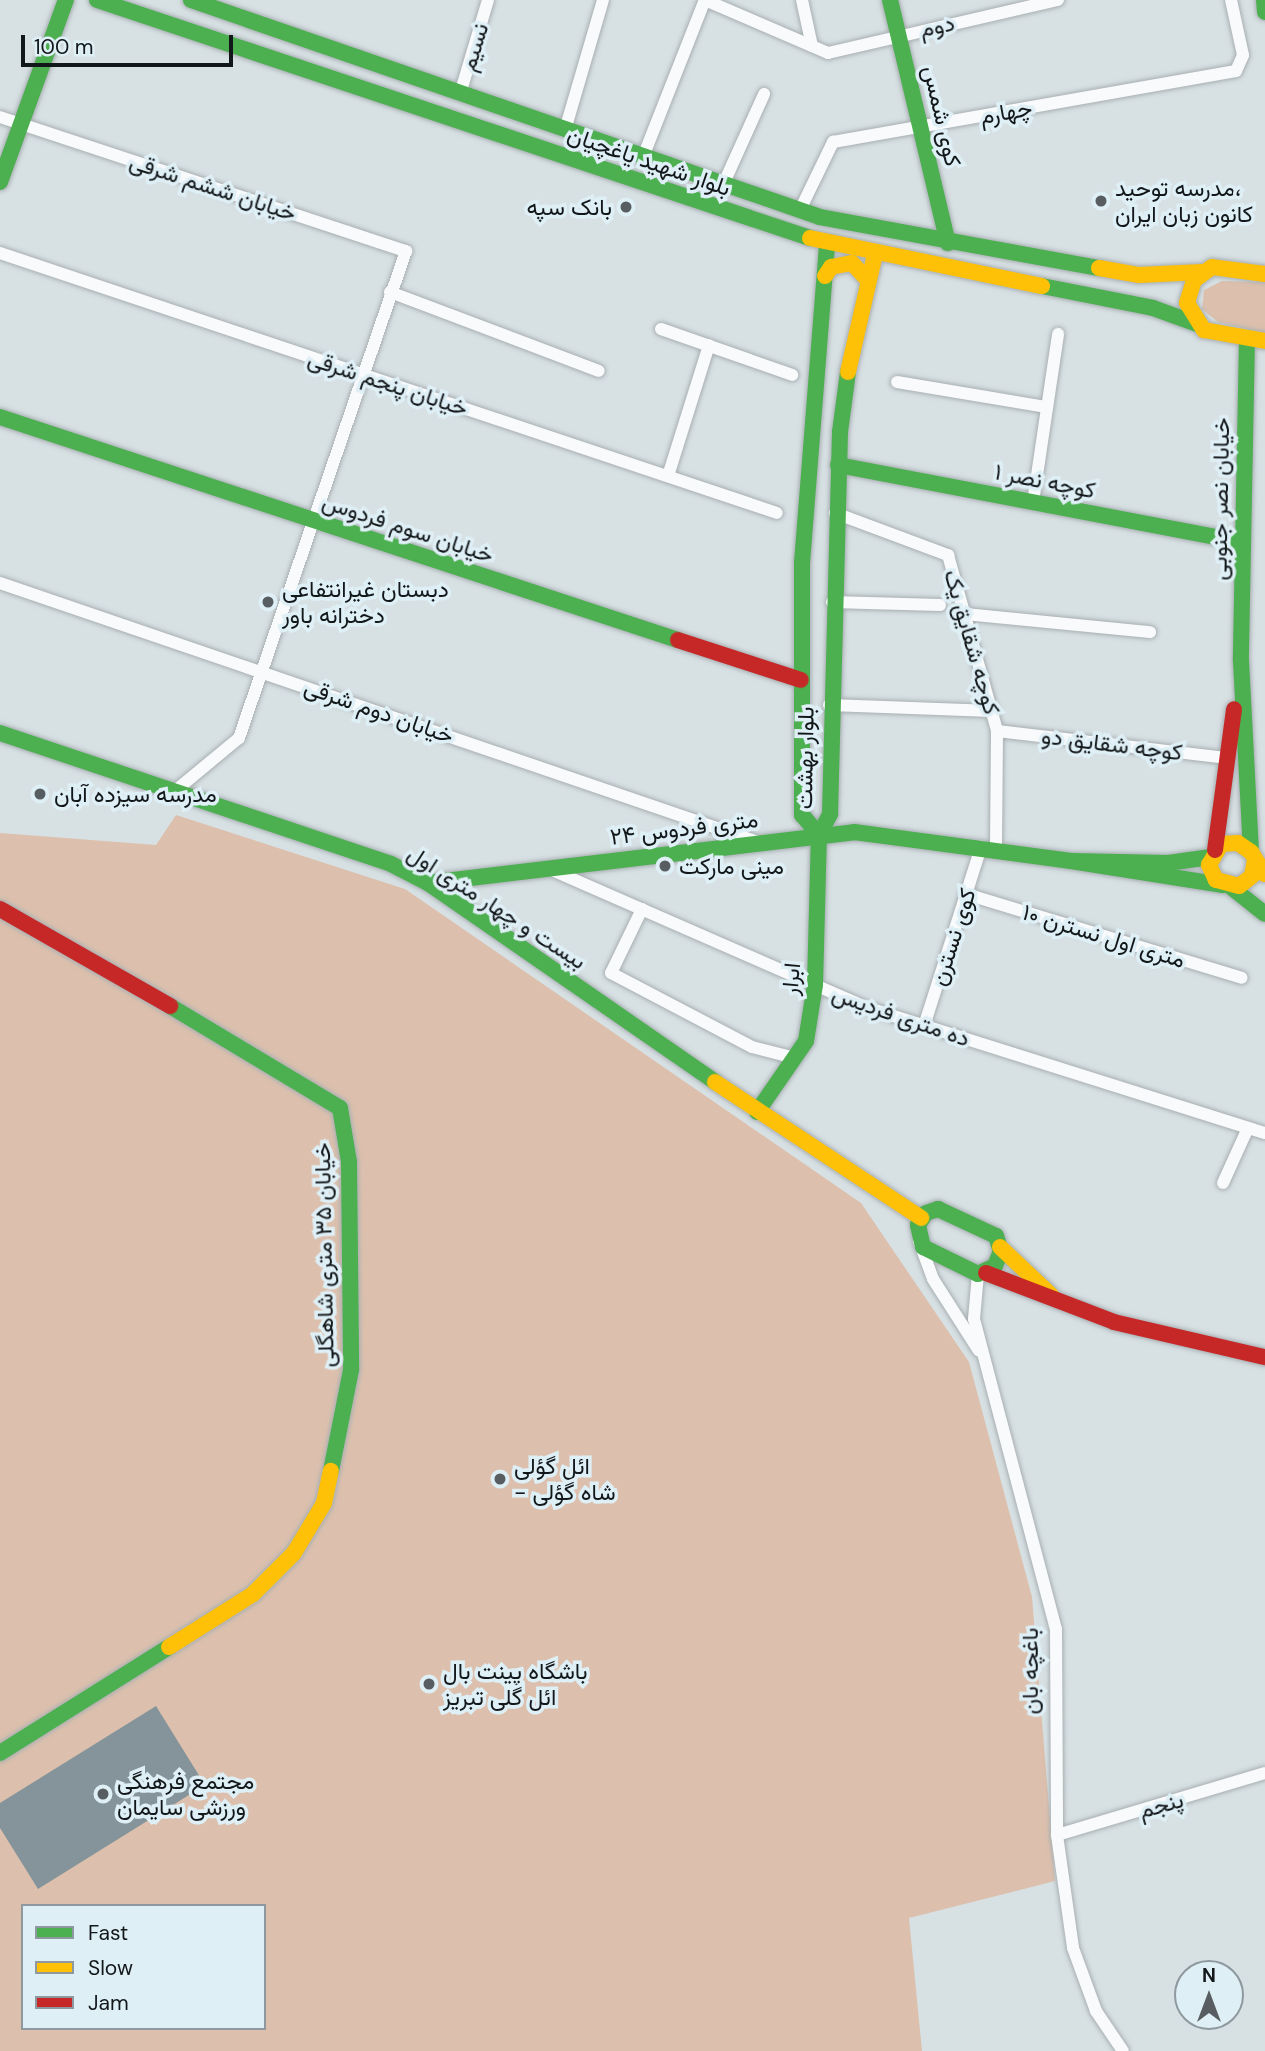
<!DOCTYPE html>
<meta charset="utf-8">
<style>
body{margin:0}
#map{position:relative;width:1265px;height:2051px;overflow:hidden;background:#d7e0e3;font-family:"DM Sans",Vazirmatn,sans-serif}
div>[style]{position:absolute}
.green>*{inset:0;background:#dcc0ad}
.building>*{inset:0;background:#84949a}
.roads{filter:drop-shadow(0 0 2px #a8afb2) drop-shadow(0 0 2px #a8afb2)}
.street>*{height:12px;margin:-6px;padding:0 6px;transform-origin:6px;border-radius:6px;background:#f9fafb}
.fast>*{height:16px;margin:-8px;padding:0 8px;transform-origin:8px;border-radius:8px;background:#4caf50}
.slow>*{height:16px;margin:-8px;padding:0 8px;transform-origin:8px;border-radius:8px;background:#ffc107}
.jam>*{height:16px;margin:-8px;padding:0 8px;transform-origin:8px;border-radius:8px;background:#c62828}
.dots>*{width:19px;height:19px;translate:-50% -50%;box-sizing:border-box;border:4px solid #dfeff6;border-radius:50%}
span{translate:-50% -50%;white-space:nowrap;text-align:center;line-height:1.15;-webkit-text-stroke:7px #dfeff6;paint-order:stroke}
.street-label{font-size:23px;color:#12171a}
.poi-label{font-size:23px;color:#12171a}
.left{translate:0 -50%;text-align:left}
.right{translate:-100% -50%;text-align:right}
.legend{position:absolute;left:21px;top:1904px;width:245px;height:126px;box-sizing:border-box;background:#dfeff6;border:2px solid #8d999e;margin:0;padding:9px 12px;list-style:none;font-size:21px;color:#12171a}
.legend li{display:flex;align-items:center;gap:14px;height:35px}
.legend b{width:35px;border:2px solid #8d999e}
.north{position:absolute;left:1174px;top:1960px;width:70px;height:70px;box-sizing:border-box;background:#dfeff6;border:2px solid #8d999e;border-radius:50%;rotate:0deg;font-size:19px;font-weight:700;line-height:28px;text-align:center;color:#12171a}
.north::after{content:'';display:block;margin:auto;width:24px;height:32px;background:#575d60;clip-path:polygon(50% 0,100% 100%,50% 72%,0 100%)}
.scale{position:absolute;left:21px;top:35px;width:212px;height:32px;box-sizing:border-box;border:4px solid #12171a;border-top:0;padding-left:9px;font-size:21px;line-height:24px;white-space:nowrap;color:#12171a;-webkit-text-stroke:5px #dfeff6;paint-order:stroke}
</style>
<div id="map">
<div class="green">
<i style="clip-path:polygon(1222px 281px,1265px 282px,1265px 333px,1218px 322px,1202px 309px,1204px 290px)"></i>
<i style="clip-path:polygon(evenodd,176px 815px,405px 889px,861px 1203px,969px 1362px,1032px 1597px,1055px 1881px,909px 1918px,922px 2051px,0 2051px,0 833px,156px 845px,176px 815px,23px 1906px,264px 1906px,264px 2028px,23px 2028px,23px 1906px)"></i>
</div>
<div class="building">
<i style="clip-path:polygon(156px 1706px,205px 1785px,38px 1889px,0 1828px,0 1803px)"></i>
</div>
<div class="roads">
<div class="street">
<i style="left:705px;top:0;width:134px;rotate:23.3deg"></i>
<i style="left:828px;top:53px;width:236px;rotate:-13deg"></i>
<i style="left:802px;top:0;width:47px;rotate:77.7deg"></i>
<i style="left:460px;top:94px;width:98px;rotate:-73.4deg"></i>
<i style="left:0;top:117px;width:428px;rotate:18.3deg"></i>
<i style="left:406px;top:251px;width:515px;rotate:108.93deg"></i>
<i style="left:239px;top:738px;width:83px;rotate:140.4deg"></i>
<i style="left:565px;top:130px;width:135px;rotate:-73.7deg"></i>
<i style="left:643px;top:157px;width:169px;rotate:-68.5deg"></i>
<i style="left:723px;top:185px;width:100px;rotate:-65.7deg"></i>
<i style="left:800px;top:210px;width:76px;rotate:-64.1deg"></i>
<i style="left:833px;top:142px;width:409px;rotate:-10deg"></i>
<i style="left:1236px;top:71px;width:17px;rotate:-66deg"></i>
<i style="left:1243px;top:55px;width:56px;rotate:-102.3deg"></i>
<i style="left:0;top:253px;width:819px;rotate:18.5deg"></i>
<i style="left:390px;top:292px;width:223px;rotate:20.7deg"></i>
<i style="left:661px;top:329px;width:139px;rotate:19.3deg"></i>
<i style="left:897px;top:382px;width:152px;rotate:9.5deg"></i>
<i style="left:668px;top:476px;width:137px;rotate:-72.6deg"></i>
<i style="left:1033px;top:502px;width:170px;rotate:-81.5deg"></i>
<i style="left:835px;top:513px;width:121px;rotate:20.4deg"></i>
<i style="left:948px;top:555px;width:183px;rotate:74.4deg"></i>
<i style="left:997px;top:731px;width:118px;rotate:90.5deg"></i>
<i style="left:0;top:583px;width:798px;rotate:18.87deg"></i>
<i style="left:832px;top:602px;width:108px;rotate:1.6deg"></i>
<i style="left:965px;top:614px;width:186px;rotate:5.6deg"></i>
<i style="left:829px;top:705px;width:164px;rotate:2.1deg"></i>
<i style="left:997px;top:731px;width:233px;rotate:6.7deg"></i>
<i style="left:552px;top:870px;width:342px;rotate:23.6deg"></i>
<i style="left:865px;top:1007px;width:419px;rotate:17.5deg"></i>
<i style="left:966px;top:894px;width:288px;rotate:16.9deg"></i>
<i style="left:642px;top:909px;width:71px;rotate:115.8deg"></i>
<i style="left:611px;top:973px;width:159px;rotate:27.7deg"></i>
<i style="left:752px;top:1047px;width:44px;rotate:14.3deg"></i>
<i style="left:924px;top:1026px;width:188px;rotate:-72.3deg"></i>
<i style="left:1223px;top:1183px;width:60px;rotate:-65.6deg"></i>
<i style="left:919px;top:1241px;width:40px;rotate:69.8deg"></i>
<i style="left:933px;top:1279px;width:85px;rotate:57.4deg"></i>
<i style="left:978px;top:1274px;width:45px;rotate:95.1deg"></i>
<i style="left:974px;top:1319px;width:321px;rotate:75.2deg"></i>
<i style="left:1056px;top:1629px;width:206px;rotate:89.7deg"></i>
<i style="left:1057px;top:1835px;width:114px;rotate:81.9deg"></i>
<i style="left:1073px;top:1948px;width:67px;rotate:69.9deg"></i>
<i style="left:1096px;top:2011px;width:48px;rotate:56deg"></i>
<i style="left:1057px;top:1835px;width:217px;rotate:-16.6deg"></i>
</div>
<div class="fast">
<i style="left:97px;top:0;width:752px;rotate:18.46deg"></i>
<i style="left:191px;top:0;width:665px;rotate:19.03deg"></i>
<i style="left:820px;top:217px;width:284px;rotate:10.4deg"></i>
<i style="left:890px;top:0;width:250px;rotate:76.6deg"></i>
<i style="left:1264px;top:0;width:12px;rotate:85deg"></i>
<i style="left:0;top:182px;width:194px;rotate:-70.1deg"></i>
<i style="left:1042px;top:286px;width:113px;rotate:11.2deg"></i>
<i style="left:1153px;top:308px;width:47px;rotate:20deg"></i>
<i style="left:1247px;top:338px;width:323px;rotate:91.1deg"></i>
<i style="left:1241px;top:661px;width:191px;rotate:87deg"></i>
<i style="left:0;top:417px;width:714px;rotate:18.21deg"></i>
<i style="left:838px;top:465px;width:412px;rotate:10.8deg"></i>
<i style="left:0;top:733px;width:412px;rotate:18.5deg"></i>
<i style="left:391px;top:864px;width:42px;rotate:27.2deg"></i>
<i style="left:428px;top:883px;width:349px;rotate:34.7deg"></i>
<i style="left:819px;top:835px;width:26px;rotate:-130deg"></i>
<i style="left:802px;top:815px;width:252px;rotate:-90deg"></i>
<i style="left:802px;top:563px;width:320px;rotate:-85.5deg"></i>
<i style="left:1211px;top:857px;width:43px;rotate:172.1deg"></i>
<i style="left:1168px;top:863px;width:97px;rotate:-178.8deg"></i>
<i style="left:1071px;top:861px;width:154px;rotate:9deg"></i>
<i style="left:428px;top:883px;width:429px;rotate:-6.8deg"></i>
<i style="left:854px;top:832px;width:219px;rotate:7.6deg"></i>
<i style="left:1231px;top:887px;width:43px;rotate:38.5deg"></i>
<i style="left:170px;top:1006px;width:198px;rotate:31deg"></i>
<i style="left:340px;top:1108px;width:55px;rotate:80.5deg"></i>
<i style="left:349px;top:1162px;width:208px;rotate:89.4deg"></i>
<i style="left:351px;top:1370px;width:103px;rotate:101.2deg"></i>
<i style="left:757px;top:1112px;width:86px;rotate:-55.4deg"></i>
<i style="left:806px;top:1041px;width:57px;rotate:-80.9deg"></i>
<i style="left:815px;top:985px;width:150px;rotate:-88.5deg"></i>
<i style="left:819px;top:835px;width:24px;rotate:-62deg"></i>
<i style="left:830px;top:814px;width:382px;rotate:-88.5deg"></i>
<i style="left:840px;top:432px;width:61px;rotate:-82.4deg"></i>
<i style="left:938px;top:1209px;width:64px;rotate:25deg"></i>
<i style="left:996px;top:1236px;width:16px;rotate:72deg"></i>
<i style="left:1001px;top:1251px;width:16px;rotate:112deg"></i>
<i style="left:995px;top:1266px;width:19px;rotate:155deg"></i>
<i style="left:978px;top:1274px;width:61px;rotate:-153.9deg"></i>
<i style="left:923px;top:1247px;width:23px;rotate:-103deg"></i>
<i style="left:918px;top:1225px;width:14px;rotate:-56deg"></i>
<i style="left:926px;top:1213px;width:13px;rotate:-18deg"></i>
<i style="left:0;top:1753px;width:199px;rotate:-32.1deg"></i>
</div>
<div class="slow">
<i style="left:810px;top:238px;width:237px;rotate:11.7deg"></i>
<i style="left:1099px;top:268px;width:41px;rotate:9.9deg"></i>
<i style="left:1139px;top:275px;width:63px;rotate:-2.7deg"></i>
<i style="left:1265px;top:274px;width:53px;rotate:-172.5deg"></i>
<i style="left:1212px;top:267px;width:22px;rotate:144deg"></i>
<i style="left:1194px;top:280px;width:24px;rotate:107deg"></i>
<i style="left:1187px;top:303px;width:32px;rotate:58deg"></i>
<i style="left:1204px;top:330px;width:62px;rotate:10.2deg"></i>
<i style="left:825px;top:276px;width:11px;rotate:-56deg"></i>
<i style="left:831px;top:267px;width:21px;rotate:-11deg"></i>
<i style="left:852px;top:263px;width:22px;rotate:47deg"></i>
<i style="left:848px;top:372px;width:121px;rotate:-77.1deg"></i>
<i style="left:1255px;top:860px;width:16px;rotate:101deg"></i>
<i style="left:1252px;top:876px;width:16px;rotate:142deg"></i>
<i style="left:1239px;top:886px;width:24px;rotate:-165deg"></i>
<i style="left:1216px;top:880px;width:17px;rotate:-115deg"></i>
<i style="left:1209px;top:865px;width:24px;rotate:-60deg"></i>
<i style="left:1221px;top:844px;width:17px;rotate:-3deg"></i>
<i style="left:1238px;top:843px;width:16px;rotate:35deg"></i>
<i style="left:1251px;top:852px;width:26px;rotate:58deg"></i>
<i style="left:715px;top:1082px;width:247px;rotate:33.4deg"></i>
<i style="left:1000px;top:1247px;width:70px;rotate:43.3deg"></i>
<i style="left:169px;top:1647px;width:99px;rotate:-32.2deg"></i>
<i style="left:253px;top:1594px;width:58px;rotate:-45deg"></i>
<i style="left:294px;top:1553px;width:58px;rotate:-59deg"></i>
<i style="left:324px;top:1503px;width:33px;rotate:-78deg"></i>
</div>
<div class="jam">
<i style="left:678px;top:640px;width:129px;rotate:18deg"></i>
<i style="left:1215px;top:850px;width:142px;rotate:-82.3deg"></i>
<i style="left:0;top:909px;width:196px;rotate:29.7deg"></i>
<i style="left:986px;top:1273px;width:137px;rotate:20.9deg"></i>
<i style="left:1114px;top:1322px;width:155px;rotate:13.1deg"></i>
</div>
</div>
<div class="dots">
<i style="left:1101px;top:201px;background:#575d60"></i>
<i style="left:626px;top:207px;background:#575d60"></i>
<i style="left:268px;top:602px;background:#575d60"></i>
<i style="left:40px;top:794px;background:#575d60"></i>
<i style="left:665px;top:866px;background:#575d60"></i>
<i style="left:500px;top:1479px;background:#575d60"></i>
<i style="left:429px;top:1684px;background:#575d60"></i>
<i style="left:103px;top:1794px;background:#575d60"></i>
</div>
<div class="street-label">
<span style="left:937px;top:26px;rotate:-12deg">دوم</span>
<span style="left:474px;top:47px;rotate:-73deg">نسیم</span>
<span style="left:1006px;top:112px;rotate:-10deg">چهارم</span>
<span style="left:942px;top:116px;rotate:77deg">کوی شمس</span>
<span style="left:649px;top:161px;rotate:19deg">بلوار شهید یاغچیان</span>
<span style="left:213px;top:187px;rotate:18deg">خیابان ششم شرقی</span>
<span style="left:388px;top:383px;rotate:18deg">خیابان پنجم شرقی</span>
<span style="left:1045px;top:481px;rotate:11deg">کوچه نصر ۱</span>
<span style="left:1220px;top:499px;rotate:-89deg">خیابان نصر جنوبی</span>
<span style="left:408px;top:528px;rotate:18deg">خیابان سوم فردوس</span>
<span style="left:972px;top:642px;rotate:74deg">کوچه شقایق یک</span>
<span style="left:379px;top:711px;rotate:19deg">خیابان دوم شرقی</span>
<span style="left:1112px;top:744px;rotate:7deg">کوچه شقایق دو</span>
<span style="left:805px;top:758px;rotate:-89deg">بلوار بهشت</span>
<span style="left:684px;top:828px;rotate:-7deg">۲۴ متری فردوس</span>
<span style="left:497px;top:907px;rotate:33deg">بیست و چهار متری اول</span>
<span style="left:1104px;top:936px;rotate:17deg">۱۰ متری اول نسترن</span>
<span style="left:953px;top:937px;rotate:-72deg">کوی نسترن</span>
<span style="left:791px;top:979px;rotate:-85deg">ابرار</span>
<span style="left:901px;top:1016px;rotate:19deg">ده متری فردیس</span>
<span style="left:324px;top:1255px;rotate:-91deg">خیابان ۳۵ متری شاهگلی</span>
<span style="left:1030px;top:1671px;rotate:-90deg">باغچه بان</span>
<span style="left:1161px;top:1805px;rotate:-16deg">پنجم</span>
</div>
<div class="poi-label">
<span class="left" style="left:1115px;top:201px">مدرسه توحید،<br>کانون زبان ایران</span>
<span class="right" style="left:612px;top:207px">بانک سپه</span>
<span class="left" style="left:282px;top:602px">دبستان غیرانتفاعی<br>دخترانه باور</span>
<span class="left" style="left:54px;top:794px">مدرسه سیزده آبان</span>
<span class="left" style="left:679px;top:866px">مینی مارکت</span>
<span class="left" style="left:514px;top:1479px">ائل گؤلی<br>- شاه گؤلی</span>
<span class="left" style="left:443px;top:1684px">باشگاه پینت بال<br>ائل گلی تبریز</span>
<span class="left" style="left:117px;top:1794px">مجتمع فرهنگی<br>ورزشی سایمان</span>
</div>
<ul class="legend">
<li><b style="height:9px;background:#4caf50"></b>Fast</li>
<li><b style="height:9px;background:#ffc107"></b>Slow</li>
<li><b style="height:9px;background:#c62828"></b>Jam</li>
</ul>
<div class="north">N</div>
<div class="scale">100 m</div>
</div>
